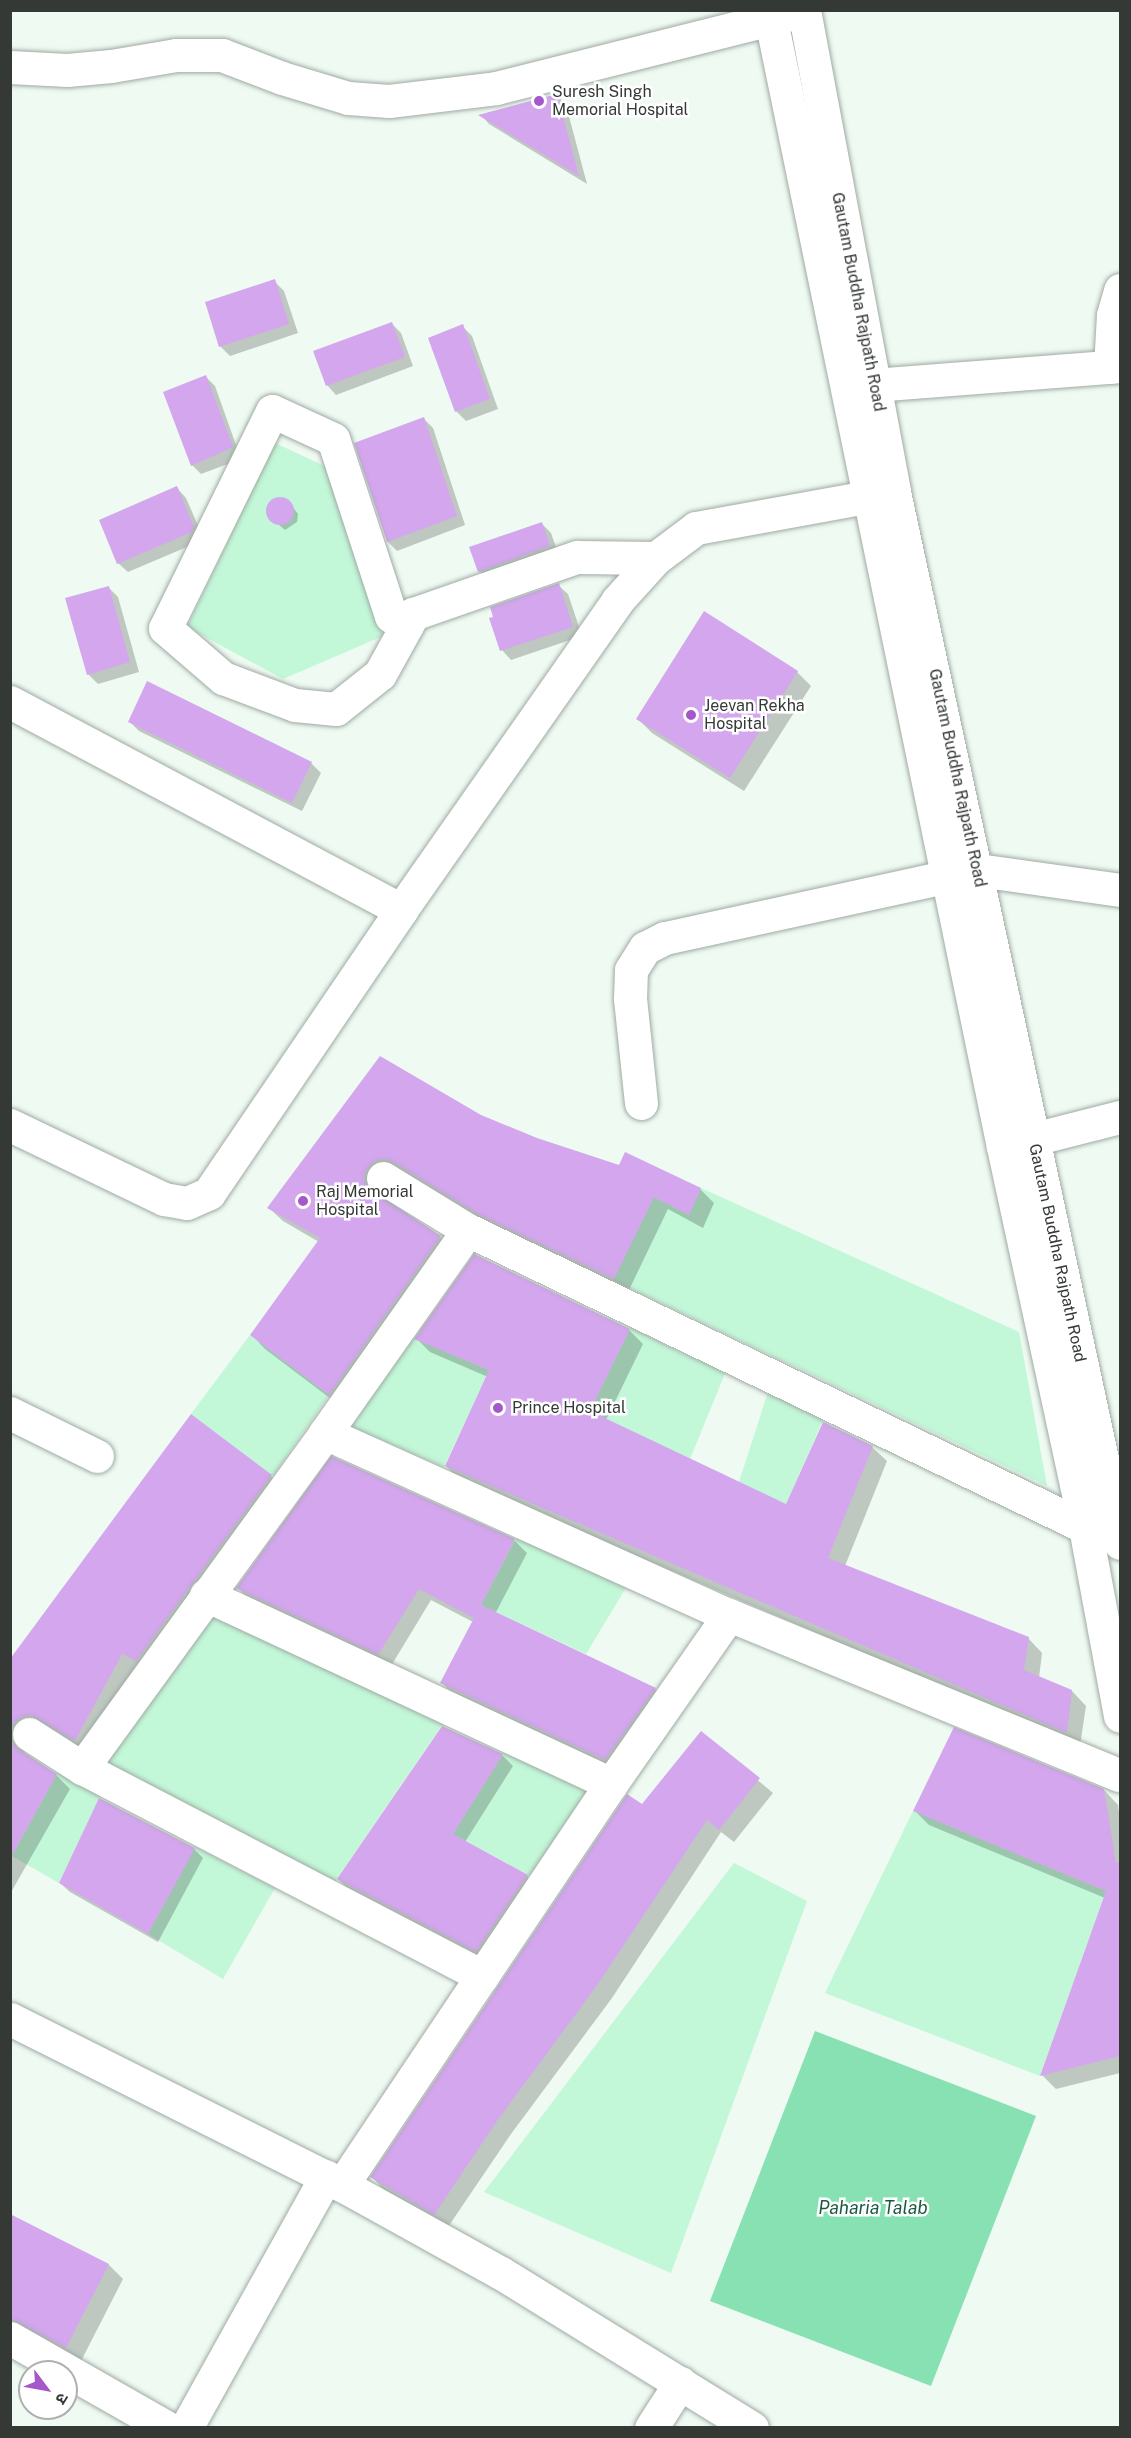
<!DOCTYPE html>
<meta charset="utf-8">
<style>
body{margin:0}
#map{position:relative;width:1131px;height:2438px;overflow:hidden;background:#eefaf2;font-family:"Public Sans","Noto Sans Devanagari",sans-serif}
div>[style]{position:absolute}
.green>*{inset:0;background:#c2f7d8}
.water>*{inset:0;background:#88e1b2}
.shadow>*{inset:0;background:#0003}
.building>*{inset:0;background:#d3a6ed}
.round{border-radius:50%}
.roads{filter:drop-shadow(0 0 2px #9faaa3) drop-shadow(0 0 2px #9faaa3)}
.minor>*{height:33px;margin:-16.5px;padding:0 16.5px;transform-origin:16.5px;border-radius:16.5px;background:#fff}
.highway>*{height:33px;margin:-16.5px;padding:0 16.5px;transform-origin:16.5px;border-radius:16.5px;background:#fff}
.dots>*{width:16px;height:16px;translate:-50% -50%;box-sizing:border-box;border:3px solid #fff;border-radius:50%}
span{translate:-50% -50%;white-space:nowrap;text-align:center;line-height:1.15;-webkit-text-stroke:5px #fff;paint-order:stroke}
.poi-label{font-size:16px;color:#343936}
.left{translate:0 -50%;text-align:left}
.street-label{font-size:16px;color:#343936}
.water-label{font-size:18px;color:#195c3e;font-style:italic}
.frame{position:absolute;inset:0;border:12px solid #343936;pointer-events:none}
.north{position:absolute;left:18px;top:2360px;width:60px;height:60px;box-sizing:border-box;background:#fff;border:2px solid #aeb0af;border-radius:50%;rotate:122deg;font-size:16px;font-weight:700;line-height:24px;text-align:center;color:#343936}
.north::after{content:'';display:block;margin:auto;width:21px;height:27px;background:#a458ca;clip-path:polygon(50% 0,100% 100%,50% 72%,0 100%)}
</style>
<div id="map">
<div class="green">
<i style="clip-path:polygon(275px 443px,329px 468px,383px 636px,283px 679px,187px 627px)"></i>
<i style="clip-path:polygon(701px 1188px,1019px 1332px,1047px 1486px,613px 1280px,654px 1197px,689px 1215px)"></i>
<i style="clip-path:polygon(631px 1327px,683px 1354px,726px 1371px,690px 1459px,590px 1411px)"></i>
<i style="clip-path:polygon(250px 1335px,329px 1395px,273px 1476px,191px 1414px)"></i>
<i style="clip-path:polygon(410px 1337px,489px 1370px,444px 1467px,352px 1427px)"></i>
<i style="clip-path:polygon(768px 1392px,823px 1420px,786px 1504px,739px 1482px)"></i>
<i style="clip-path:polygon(519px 1533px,630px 1581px,586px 1654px,481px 1605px)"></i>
<i style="clip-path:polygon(213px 1615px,444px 1722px,332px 1886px,106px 1763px)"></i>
<i style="clip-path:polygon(505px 1751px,591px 1789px,532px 1877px,453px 1834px)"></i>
<i style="clip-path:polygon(58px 1772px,100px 1796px,59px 1883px,12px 1856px)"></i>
<i style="clip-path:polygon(913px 1811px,1106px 1891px,1040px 2076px,825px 1993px)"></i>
<i style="clip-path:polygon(195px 1847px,275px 1888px,223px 1979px,148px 1934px)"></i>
<i style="clip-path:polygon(734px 1863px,807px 1901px,671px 2273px,484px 2192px)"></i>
</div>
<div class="water">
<i style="clip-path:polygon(815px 2031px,1036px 2116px,931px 2386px,710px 2301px)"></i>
</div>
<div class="shadow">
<i style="clip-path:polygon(557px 95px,566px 105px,587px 184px,489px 124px,481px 115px)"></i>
<i style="clip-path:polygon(274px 281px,284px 291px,298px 333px,230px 356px,220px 346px)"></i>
<i style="clip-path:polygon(392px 324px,401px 333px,413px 366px,336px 395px,327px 385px)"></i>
<i style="clip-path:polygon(462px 326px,472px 336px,498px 409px,466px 421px,456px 411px)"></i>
<i style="clip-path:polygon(205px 376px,215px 386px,241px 459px,201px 474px,192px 465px)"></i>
<i style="clip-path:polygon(424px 419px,433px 428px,465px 525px,397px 551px,388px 542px,356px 444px)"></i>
<i style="clip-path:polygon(177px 488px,186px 498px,203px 537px,201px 541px,128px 572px,118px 563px)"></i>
<i style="clip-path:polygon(279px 499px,289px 502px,298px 514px,297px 522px,285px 530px,270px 517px,267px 509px)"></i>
<i style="clip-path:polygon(541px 523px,551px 533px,559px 556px,489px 580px,479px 571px)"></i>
<i style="clip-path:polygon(558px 585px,568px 594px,582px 636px,511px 660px,502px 650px,491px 619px)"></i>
<i style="clip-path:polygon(108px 587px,118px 597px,139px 672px,98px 684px,88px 674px)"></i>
<i style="clip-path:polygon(797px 672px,811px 686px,744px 791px,652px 733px,638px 719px)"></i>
<i style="clip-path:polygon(130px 722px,311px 763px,321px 773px,302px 811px,139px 731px)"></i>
<i style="clip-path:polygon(380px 1057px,481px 1116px,536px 1140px,620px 1167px,700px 1189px,714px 1203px,703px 1228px,668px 1209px,628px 1292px,377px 1193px,379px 1197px,440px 1237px,454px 1250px,343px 1408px,265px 1349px,252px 1335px,319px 1242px,283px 1221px,269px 1208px)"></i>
<i style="clip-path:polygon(629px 1330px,643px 1344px,606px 1420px,786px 1506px,872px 1447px,887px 1461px,845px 1566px,1028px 1638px,1042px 1653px,1039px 1678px,1072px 1691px,1086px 1706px,1080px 1746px,460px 1480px,446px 1466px,488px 1377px,430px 1352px,416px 1338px)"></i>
<i style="clip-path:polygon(332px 1458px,515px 1541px,527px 1553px,495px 1614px,655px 1689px,667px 1701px,617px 1772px,454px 1695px,442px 1683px,473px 1622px,431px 1600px,391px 1666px,250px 1600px,238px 1588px)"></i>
<i style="clip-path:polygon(271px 1476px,284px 1490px,89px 1754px,23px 1748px,25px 1753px,56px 1775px,70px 1789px,10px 1894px,10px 1662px)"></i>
<i style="clip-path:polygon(701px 1733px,773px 1793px,734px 1842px,721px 1832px,612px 1998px,511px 2134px,448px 2227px,385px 2191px,372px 2177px,642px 1806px)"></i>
<i style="clip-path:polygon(502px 1755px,513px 1766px,465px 1842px,527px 1876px,538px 1887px,487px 1962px,349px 1890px,338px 1879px)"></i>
<i style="clip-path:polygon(1104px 1790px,1118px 1805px,1120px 1820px,1120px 2073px,1056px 2089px,1042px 2075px,1105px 1898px,929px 1825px,915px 1811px)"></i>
<i style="clip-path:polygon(194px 1849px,203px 1858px,158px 1942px,70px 1892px,60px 1883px)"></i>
<i style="clip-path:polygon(10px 2216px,109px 2265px,123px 2279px,81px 2361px,10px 2325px)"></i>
</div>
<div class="building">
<i style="clip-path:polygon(557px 94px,579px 176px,478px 115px)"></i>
<i style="clip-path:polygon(275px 279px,289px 324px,219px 347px,205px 302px)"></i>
<i style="clip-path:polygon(392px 322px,405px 357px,326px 386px,313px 351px)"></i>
<i style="clip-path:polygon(463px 324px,490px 399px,455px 412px,428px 338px)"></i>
<i style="clip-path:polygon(206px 375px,233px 447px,191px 466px,163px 392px)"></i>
<i style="clip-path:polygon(424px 417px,457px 516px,387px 542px,354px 443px)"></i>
<i style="clip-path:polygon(177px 486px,194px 527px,192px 532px,117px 564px,99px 520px)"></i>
<i class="round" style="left:266px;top:497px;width:28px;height:28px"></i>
<i style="clip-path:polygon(542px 522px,550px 546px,478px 572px,469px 547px)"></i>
<i style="clip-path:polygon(559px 583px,573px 627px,500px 651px,489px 618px,493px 617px,490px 607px)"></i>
<i style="clip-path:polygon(109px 586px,130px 662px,87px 675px,65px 598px)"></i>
<i style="clip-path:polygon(704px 611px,798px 671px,730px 778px,636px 719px)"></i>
<i style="clip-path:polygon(147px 681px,312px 762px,292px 803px,128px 722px)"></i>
<i style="clip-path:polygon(380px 1056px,481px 1115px,537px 1138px,619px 1165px,625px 1152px,701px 1188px,689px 1215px,654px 1197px,614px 1279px,477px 1214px,393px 1162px,384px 1159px,375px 1161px,367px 1169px,364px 1178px,367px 1187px,441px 1236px,329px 1395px,250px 1335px,320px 1238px,267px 1208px)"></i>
<i style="clip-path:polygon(474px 1254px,630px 1329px,590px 1411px,786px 1504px,823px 1422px,873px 1446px,828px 1558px,1029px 1637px,1024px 1670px,1072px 1690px,1067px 1733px,445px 1466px,489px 1370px,414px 1339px)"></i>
<i style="clip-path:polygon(191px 1414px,272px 1475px,136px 1661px,122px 1654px,75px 1741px,30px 1715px,20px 1718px,14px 1723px,10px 1732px,10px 1659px)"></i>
<i style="clip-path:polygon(331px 1456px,515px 1539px,481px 1605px,656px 1688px,605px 1760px,440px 1683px,474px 1618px,419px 1589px,378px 1655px,236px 1588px)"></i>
<i style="clip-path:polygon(442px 1726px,503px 1754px,453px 1834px,528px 1875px,476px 1952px,337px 1879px)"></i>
<i style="clip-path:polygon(954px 1727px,1104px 1789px,1116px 1863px,1120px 1862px,1120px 2056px,1040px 2076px,1106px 1891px,913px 1811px)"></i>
<i style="clip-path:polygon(701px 1731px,760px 1778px,719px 1830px,707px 1820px,598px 1984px,497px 2121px,434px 2215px,370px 2177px,627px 1794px,642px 1804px)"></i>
<i style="clip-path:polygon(10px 1735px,13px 1743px,18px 1749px,57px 1774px,10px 1859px)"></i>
<i style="clip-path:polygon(99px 1798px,195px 1848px,148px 1934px,59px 1883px)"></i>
<i style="clip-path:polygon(10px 2214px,109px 2264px,66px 2348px,10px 2319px)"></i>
</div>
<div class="roads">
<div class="minor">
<i style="left:10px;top:67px;width:57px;rotate:3deg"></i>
<i style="left:67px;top:70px;width:44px;rotate:-5.2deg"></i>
<i style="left:111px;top:66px;width:66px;rotate:-9.6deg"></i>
<i style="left:176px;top:55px;width:46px"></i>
<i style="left:222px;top:55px;width:64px;rotate:21deg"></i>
<i style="left:282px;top:78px;width:69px;rotate:16.9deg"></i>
<i style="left:348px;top:98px;width:41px;rotate:4.2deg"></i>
<i style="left:389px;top:101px;width:108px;rotate:-6.9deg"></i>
<i style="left:496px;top:88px;width:312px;rotate:-14.1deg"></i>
<i style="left:1110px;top:367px;width:52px;rotate:-86.7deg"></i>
<i style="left:1113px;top:315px;width:26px;rotate:-74deg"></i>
<i style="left:873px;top:385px;width:248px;rotate:-4.4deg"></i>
<i style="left:407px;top:625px;width:18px;rotate:-151deg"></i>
<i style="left:391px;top:616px;width:186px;rotate:-108.1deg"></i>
<i style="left:333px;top:439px;width:67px;rotate:-155.3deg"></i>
<i style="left:272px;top:411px;width:242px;rotate:116.2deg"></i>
<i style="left:165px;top:628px;width:77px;rotate:40.8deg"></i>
<i style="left:223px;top:678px;width:77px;rotate:20.6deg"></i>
<i style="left:295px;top:705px;width:41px;rotate:5.6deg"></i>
<i style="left:336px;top:709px;width:56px;rotate:-38.5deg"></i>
<i style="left:380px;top:674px;width:56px;rotate:-61.1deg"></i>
<i style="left:407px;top:625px;width:13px;rotate:-61deg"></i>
<i style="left:413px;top:614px;width:174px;rotate:-19.2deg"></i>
<i style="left:577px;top:557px;width:79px;rotate:0.7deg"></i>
<i style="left:10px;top:702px;width:443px;rotate:28deg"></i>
<i style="left:641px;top:1103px;width:105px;rotate:-96deg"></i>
<i style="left:630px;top:999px;width:29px;rotate:-88deg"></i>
<i style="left:631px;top:970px;width:26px;rotate:-58deg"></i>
<i style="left:645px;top:948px;width:22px;rotate:-27deg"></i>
<i style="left:665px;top:938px;width:320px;rotate:-12.3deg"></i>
<i style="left:978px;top:870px;width:143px;rotate:8deg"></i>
<i style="left:10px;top:1125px;width:171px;rotate:25.7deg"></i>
<i style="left:164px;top:1199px;width:23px;rotate:10deg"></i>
<i style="left:187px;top:1203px;width:24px;rotate:-24deg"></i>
<i style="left:209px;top:1193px;width:342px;rotate:-55.8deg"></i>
<i style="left:401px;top:910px;width:377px;rotate:-55deg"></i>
<i style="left:617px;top:601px;width:58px;rotate:-47.8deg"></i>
<i style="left:656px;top:558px;width:50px;rotate:-36.9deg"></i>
<i style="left:696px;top:528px;width:201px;rotate:-10.3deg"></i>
<i style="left:1006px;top:1146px;width:118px;rotate:-14.3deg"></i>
<i style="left:383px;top:1178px;width:100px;rotate:31.5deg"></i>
<i style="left:10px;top:1413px;width:97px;rotate:26.3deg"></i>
<i style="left:325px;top:1433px;width:248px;rotate:-54.8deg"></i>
<i style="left:468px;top:1230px;width:685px;rotate:25.7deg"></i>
<i style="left:206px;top:1595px;width:447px;rotate:25deg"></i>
<i style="left:611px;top:1784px;width:231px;rotate:123.9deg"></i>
<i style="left:29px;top:1734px;width:63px;rotate:32.7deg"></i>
<i style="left:611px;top:1784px;width:206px;rotate:-55.1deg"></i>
<i style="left:10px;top:2019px;width:371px;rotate:26.6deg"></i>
<i style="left:342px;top:2185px;width:182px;rotate:29deg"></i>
<i style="left:501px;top:2273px;width:295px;rotate:31.7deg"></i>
<i style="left:342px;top:2185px;width:252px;rotate:-56.2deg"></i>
<i style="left:482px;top:1976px;width:451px;rotate:-152.5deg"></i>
<i style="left:82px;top:1768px;width:414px;rotate:-54deg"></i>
<i style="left:325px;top:1433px;width:443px;rotate:24.3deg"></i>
<i style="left:729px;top:1615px;width:422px;rotate:22.3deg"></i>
<i style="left:10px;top:2338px;width:182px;rotate:29.7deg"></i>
<i style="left:186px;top:2428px;width:288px;rotate:-60.9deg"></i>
<i style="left:651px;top:2428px;width:54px;rotate:-57.2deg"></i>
</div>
<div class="highway">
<i style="left:769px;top:10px;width:1161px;rotate:78.37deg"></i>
<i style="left:1003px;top:1147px;width:389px;rotate:77.8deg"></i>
<i style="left:1085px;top:1527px;width:192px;rotate:79.5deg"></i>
<i style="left:804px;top:10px;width:490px;rotate:79.4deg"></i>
<i style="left:894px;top:492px;width:1075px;rotate:77.86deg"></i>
</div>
</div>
<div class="dots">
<i style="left:539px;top:101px;background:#a458ca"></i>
<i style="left:691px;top:715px;background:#a458ca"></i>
<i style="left:303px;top:1201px;background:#a458ca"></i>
<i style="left:498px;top:1408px;background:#a458ca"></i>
</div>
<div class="poi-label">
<span class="left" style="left:552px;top:101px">Suresh Singh<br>Memorial Hospital</span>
<span class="left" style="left:704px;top:715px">Jeevan Rekha<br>Hospital</span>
<span class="left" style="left:316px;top:1201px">Raj Memorial<br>Hospital</span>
<span class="left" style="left:512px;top:1408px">Prince Hospital</span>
</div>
<div class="street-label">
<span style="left:858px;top:302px;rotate:79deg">Gautam Buddha Rajpath Road</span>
<span style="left:957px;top:778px;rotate:78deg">Gautam Buddha Rajpath Road</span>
<span style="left:1057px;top:1253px;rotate:78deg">Gautam Buddha Rajpath Road</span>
</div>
<div class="water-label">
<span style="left:873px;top:2208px">Paharia Talab</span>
</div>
<div class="frame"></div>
<div class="north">उ</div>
</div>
